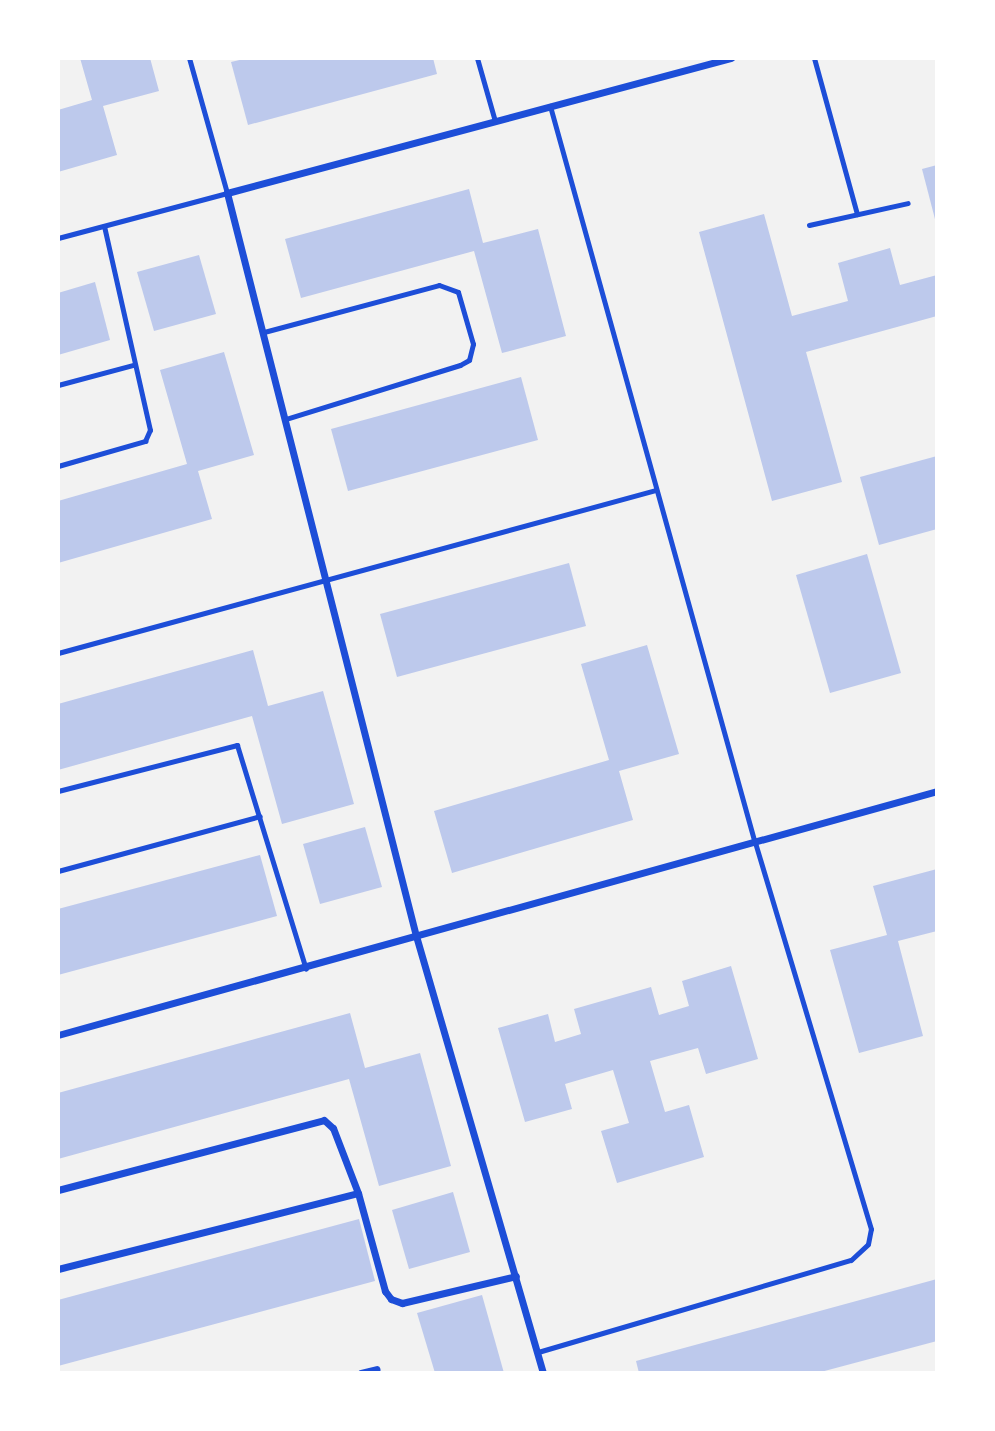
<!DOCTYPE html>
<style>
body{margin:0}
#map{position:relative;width:995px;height:1431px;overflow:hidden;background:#f2f2f2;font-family:"Work Sans",sans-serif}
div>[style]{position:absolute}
.building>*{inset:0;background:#bdc9ec}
.service>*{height:5px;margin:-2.5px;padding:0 2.5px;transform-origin:2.5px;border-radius:2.5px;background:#1d4ed8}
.minor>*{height:7px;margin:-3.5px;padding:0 3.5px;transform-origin:3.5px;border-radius:3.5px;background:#1d4ed8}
span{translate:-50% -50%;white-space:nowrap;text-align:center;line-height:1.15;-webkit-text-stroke:5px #fff;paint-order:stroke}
.frame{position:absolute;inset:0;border:60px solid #fff;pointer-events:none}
</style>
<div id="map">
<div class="building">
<i style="clip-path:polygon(80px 58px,150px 58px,159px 91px,103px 106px,117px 155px,58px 172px,58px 110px,92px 100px)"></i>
<i style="clip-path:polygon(248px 58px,433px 58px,437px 74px,248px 125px,231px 62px)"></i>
<i style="clip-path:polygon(937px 165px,937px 223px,936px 223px,922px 169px)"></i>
<i style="clip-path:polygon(469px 189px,483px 243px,538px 229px,566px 336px,502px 353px,474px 251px,301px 298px,285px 239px)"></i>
<i style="clip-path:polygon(764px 214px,792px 316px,848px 301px,838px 263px,890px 248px,900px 285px,937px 275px,937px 316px,806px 352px,842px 482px,772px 501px,699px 232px)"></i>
<i style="clip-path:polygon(199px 255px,216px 314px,154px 331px,137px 272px)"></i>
<i style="clip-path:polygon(95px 282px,110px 340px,58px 355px,58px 293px)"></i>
<i style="clip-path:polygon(224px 352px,254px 455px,198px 471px,212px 519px,58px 563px,58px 501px,187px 464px,160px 370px)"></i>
<i style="clip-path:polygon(521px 377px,538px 440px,348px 491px,331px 429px)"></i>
<i style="clip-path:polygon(937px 456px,937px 529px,879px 545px,860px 477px)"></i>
<i style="clip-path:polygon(867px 554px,901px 673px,830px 693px,796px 575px)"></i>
<i style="clip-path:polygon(569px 563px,586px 626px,397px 677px,380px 614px)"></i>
<i style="clip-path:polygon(647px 645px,679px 754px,619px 771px,633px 820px,452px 873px,434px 811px,609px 760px,581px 664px)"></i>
<i style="clip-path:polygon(253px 650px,268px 706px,323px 691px,354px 804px,282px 824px,252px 716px,58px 770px,58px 704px)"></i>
<i style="clip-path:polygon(365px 827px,382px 887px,320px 904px,303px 844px)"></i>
<i style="clip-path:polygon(260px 855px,277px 916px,58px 975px,58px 909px)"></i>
<i style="clip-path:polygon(937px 869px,937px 931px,898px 941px,923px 1036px,859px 1053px,830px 950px,887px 935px,873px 886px)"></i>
<i style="clip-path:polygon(731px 966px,758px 1059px,706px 1074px,698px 1048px,650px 1061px,665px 1112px,689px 1105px,704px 1157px,617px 1183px,601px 1131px,629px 1123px,613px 1070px,565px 1084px,572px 1109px,525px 1122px,498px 1028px,548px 1014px,555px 1042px,581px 1034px,574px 1009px,651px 987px,659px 1015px,689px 1006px,682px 981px)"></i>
<i style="clip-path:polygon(350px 1013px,365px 1068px,420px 1053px,451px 1166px,379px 1186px,349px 1079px,58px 1159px,58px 1093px)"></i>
<i style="clip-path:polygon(453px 1192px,470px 1252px,409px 1269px,392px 1210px)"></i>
<i style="clip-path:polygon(359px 1219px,375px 1281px,58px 1366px,58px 1300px)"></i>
<i style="clip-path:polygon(937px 1279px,937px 1341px,817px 1373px,639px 1373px,636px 1361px)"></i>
<i style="clip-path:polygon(482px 1295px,504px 1373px,435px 1373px,417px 1313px)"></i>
</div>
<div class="service">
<i style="left:477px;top:58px;width:66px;rotate:74.1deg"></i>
<i style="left:814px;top:58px;width:162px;rotate:74.6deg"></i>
<i style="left:809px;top:225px;width:101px;rotate:-12.5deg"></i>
<i style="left:58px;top:238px;width:175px;rotate:-14.9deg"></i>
<i style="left:227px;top:193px;width:140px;rotate:-105.7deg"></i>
<i style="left:264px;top:332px;width:181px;rotate:-15deg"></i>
<i style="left:439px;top:285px;width:20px;rotate:20deg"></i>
<i style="left:458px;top:292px;width:54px;rotate:73.9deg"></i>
<i style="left:473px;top:344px;width:16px;rotate:104deg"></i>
<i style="left:469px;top:360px;width:10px;rotate:151deg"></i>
<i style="left:460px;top:365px;width:182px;rotate:162.8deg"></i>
<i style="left:58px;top:385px;width:78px;rotate:-14.9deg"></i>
<i style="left:58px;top:466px;width:91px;rotate:-16deg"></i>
<i style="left:145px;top:441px;width:12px;rotate:-66deg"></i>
<i style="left:150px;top:430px;width:209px;rotate:-102.7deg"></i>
<i style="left:58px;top:653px;width:620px;rotate:-15.25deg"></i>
<i style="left:58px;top:791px;width:185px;rotate:-14.4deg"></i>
<i style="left:237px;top:745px;width:234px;rotate:72.9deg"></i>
<i style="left:58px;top:871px;width:209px;rotate:-15.2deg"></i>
<i style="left:538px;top:1352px;width:326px;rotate:-16.4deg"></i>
<i style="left:851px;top:1260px;width:23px;rotate:-43deg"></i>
<i style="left:868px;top:1244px;width:15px;rotate:-79deg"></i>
<i style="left:871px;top:1229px;width:406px;rotate:-106.7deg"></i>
<i style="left:754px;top:840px;width:762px;rotate:-105.53deg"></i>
</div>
<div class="minor">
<i style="left:58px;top:1035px;width:912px;rotate:-15.51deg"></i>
<i style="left:58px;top:1190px;width:275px;rotate:-14.7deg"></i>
<i style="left:324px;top:1120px;width:12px;rotate:42deg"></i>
<i style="left:333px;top:1128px;width:70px;rotate:69deg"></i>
<i style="left:58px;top:1269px;width:309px;rotate:-14.2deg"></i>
<i style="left:358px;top:1193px;width:102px;rotate:74.6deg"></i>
<i style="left:385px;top:1291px;width:10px;rotate:53deg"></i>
<i style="left:391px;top:1299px;width:12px;rotate:20deg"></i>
<i style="left:402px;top:1303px;width:117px;rotate:-13.3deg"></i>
<i style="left:361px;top:1373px;width:16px;rotate:-14deg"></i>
<i style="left:543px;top:1373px;width:455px;rotate:-106.2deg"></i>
<i style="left:416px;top:936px;width:767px;rotate:-104.27deg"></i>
<i style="left:227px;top:193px;width:522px;rotate:-15deg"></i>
</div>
<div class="frame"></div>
</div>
